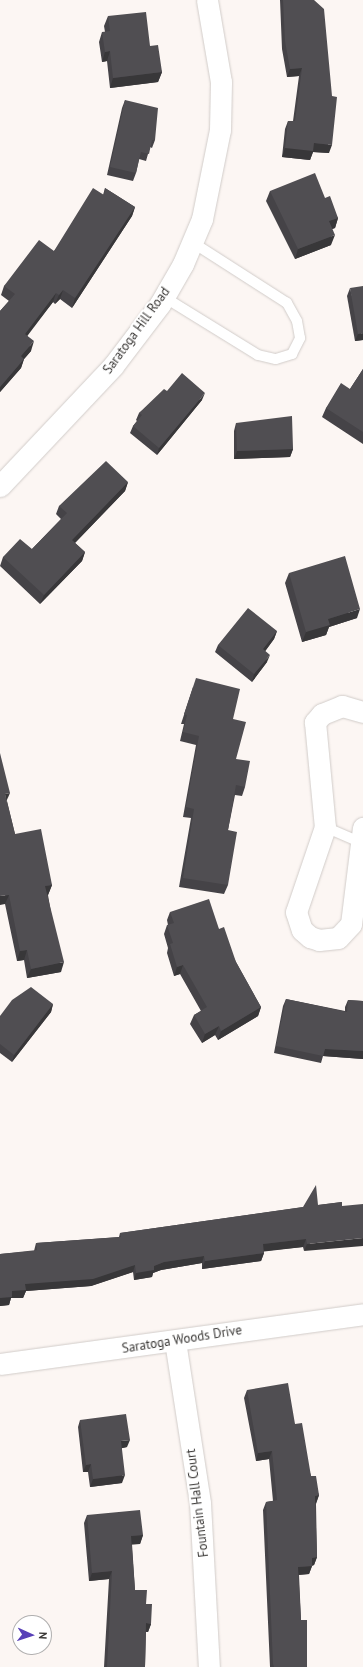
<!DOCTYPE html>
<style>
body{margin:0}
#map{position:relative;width:363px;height:1667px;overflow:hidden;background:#fcf6f3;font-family:"PT Sans",sans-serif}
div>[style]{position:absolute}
.roads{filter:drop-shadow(0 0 1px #d1ccc9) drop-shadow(0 0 1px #d1ccc9)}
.lane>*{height:10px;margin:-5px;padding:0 5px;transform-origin:5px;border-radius:5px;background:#fff}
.street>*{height:21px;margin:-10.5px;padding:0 10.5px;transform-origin:10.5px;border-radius:10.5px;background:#fff}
.wall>*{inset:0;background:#454347}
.shaded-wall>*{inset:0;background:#383739}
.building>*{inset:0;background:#504e52}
span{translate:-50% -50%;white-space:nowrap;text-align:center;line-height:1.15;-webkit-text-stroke:4px #fff;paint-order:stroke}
.street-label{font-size:13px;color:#3a3836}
.north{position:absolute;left:12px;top:1615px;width:40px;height:40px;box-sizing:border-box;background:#fff;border:1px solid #b0afaf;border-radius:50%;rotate:93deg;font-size:11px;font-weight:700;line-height:16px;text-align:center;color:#3a3836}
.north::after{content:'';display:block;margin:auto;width:14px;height:18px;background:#5840b8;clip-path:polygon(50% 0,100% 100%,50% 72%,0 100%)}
</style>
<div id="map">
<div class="roads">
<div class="lane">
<i style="left:164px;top:297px;width:110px;rotate:31.7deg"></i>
<i style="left:258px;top:355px;width:18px;rotate:13deg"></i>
<i style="left:276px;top:359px;width:17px;rotate:-17deg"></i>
<i style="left:292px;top:354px;width:18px;rotate:-63deg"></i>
<i style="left:300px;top:338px;width:17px;rotate:-100deg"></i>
<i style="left:297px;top:321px;width:21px;rotate:-119deg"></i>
<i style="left:287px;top:303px;width:113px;rotate:-147.3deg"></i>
<i style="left:325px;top:827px;width:40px;rotate:23.4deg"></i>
</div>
<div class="street">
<i style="left:0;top:486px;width:165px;rotate:-46.7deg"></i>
<i style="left:113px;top:366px;width:78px;rotate:-52.8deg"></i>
<i style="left:160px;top:304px;width:46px;rotate:-60.1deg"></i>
<i style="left:183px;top:264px;width:49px;rotate:-67.1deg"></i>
<i style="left:202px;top:219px;width:91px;rotate:-78.6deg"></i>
<i style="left:220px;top:130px;width:48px;rotate:-88.8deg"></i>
<i style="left:221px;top:82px;width:83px;rotate:-99.7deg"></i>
<i style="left:363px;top:712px;width:22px;rotate:-164deg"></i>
<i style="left:342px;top:706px;width:22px;rotate:158deg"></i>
<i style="left:322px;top:714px;width:11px;rotate:131deg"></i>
<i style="left:315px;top:722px;width:105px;rotate:84.6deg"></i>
<i style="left:325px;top:827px;width:90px;rotate:108.8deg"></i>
<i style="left:296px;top:912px;width:19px;rotate:72deg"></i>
<i style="left:302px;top:930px;width:11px;rotate:41deg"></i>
<i style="left:310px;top:937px;width:9px;rotate:18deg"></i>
<i style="left:319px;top:940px;width:19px;rotate:-6deg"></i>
<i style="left:338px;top:938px;width:19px;rotate:-47deg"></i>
<i style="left:351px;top:924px;width:97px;rotate:-82.9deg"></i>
<i style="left:175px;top:1341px;width:164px;rotate:81.2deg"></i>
<i style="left:200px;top:1503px;width:164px;rotate:86.9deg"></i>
<i style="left:0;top:1364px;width:366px;rotate:-7.8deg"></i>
</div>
</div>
<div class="wall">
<i style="clip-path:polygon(280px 0,314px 0,329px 153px,313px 152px,310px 160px,282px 157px,285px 129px,288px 121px,293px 121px,299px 76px,287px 77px,282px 49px)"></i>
<i style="clip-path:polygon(108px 16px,150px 46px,162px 72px,158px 82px,110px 88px,107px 61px,102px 62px,99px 42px,102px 32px,105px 32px,104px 26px)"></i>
<i style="clip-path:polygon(125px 100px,155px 140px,152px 148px,150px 147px,146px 161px,139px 159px,136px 173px,133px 181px,107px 175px,122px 108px)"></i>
<i style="clip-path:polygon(105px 188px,135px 207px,132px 216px,72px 308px,60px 299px,55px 304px,53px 302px,27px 335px,31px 351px,24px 359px,21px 368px,0 392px,0 311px,9px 301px,1px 295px,4px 286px,54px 251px,103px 195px)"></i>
<i style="clip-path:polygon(270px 191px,325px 198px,338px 218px,335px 228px,332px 229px,331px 245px,295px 259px,266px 201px)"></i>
<i style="clip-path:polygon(350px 288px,363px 340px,355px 341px,347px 296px)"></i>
<i style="clip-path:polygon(363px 369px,363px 444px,322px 417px,326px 408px,350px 389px)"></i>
<i style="clip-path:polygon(167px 391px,202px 400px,157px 455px,130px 433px,133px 426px,137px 421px,136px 420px,139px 413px)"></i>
<i style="clip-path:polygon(236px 423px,293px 449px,290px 457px,234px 459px,234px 431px)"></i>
<i style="clip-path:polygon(128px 482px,125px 491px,75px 543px,85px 552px,82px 561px,40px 604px,0 566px,3px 557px,32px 549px,61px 519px,56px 514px,59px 506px)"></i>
<i style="clip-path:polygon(289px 573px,357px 618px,329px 627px,326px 635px,302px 642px,285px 583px)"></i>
<i style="clip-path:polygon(277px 631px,274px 639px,265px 651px,267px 662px,252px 682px,215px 652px,218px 645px)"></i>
<i style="clip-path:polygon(193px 687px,233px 719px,236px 759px,245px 787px,242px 796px,235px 795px,228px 830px,228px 885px,224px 894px,179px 887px,191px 818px,183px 817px,196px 745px,180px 741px,184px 724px,181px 724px)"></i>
<i style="clip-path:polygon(7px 801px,15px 834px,52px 885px,48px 895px,61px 972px,27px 978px,24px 960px,17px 961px,5px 904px)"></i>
<i style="clip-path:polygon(170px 912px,219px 929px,236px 962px,261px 1007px,258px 1016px,218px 1040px,215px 1035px,202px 1043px,190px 1024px,194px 1015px,201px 1011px,180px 974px,174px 976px,167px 953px,168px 948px,164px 934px,167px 925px,168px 925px,167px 920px)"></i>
<i style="clip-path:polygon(286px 999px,345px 1011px,345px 1007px,348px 1000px,363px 1001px,363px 1059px,323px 1056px,321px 1063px,274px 1053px,283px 1006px)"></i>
<i style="clip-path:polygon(53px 1004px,51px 1012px,12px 1062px,0 1053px,0 1016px)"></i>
<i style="clip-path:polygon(342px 1202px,304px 1251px,303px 1247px,264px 1251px,264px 1253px,261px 1261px,202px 1269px,202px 1263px,161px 1270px,153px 1273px,152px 1277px,134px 1280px,133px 1272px,91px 1286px,26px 1291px,23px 1298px,11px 1298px,9px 1305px,0 1306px,0 1254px,34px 1251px,36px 1243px,119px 1237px,120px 1233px,318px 1205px)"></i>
<i style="clip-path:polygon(247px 1390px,295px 1424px,311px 1476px,319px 1495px,316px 1504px,317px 1557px,314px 1565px,312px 1566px,309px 1574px,299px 1575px,301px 1620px,307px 1667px,270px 1667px,263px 1510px,266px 1502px,273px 1501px,269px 1459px,256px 1461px,244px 1398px)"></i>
<i style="clip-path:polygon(80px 1420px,127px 1447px,122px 1448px,122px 1483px,90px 1487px,88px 1472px,83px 1472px,78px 1427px)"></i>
<i style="clip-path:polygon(87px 1515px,143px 1535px,140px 1544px,132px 1544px,135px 1590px,146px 1604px,151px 1624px,148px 1632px,146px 1632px,145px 1667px,104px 1667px,109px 1579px,89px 1581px,84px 1523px)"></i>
</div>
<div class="shaded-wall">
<i style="clip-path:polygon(110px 51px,107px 61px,102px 62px,105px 52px)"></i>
<i style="clip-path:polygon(302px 68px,299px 76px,287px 77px,290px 69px)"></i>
<i style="clip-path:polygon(162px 72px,158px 82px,110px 88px,113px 78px)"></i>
<i style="clip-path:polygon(314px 143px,332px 145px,329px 153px,313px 152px,310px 160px,282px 157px,285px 148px)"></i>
<i style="clip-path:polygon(135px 207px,132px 216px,72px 308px,75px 298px)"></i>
<i style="clip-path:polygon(338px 218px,335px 228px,326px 231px,329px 221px)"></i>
<i style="clip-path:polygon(335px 235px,331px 245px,295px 259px,298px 249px)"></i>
<i style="clip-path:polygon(63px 290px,60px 299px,55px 304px,59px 295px)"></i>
<i style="clip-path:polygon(56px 293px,53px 302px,22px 343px,25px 334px)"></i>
<i style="clip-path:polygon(363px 333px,363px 340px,355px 341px,358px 334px)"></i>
<i style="clip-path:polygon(34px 341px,31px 351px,18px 366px,21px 356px)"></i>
<i style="clip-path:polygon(24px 359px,21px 368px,0 392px,0 387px)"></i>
<i style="clip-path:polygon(205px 393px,202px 400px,157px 455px,159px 448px)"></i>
<i style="clip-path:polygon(293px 449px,290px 457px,234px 459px,237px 451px)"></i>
<i style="clip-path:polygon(128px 482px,125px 491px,69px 549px,72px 540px)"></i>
<i style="clip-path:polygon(85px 552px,82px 561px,40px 604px,44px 595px)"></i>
<i style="clip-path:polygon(360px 609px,357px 618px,329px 627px,326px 635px,302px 642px,306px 632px,328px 619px)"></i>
<i style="clip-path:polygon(277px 631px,274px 639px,261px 657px,263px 649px)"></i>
<i style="clip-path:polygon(270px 655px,267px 662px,252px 682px,254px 674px)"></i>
<i style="clip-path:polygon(10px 793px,6px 802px,5px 794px)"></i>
<i style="clip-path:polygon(52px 885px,48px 895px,42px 896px,45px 886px)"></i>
<i style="clip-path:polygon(9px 895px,5px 904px,0 905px,0 896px)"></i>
<i style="clip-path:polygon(27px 950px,24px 960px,17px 961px,20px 951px)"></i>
<i style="clip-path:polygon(64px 962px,61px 972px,27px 978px,31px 969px)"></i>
<i style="clip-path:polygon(183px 965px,180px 974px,174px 976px,177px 967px)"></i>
<i style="clip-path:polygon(53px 1004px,51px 1012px,12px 1062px,14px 1055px)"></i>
<i style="clip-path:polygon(261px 1007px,258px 1016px,218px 1040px,221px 1031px)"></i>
<i style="clip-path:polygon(219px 1026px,215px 1035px,202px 1043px,205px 1034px)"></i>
<i style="clip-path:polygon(325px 1049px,363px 1051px,363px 1059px,323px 1056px)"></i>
<i style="clip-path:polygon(363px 1238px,363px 1246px,304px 1251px,307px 1244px)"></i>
<i style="clip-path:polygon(306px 1239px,303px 1247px,260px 1252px,263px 1244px)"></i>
<i style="clip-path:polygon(264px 1253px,261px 1261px,202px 1269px,205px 1261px)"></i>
<i style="clip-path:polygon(204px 1256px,202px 1263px,161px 1270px,153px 1273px,152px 1277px,134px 1280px,136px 1273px,164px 1262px)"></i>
<i style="clip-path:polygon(135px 1265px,133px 1272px,91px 1286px,26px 1291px,23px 1298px,11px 1298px,9px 1305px,0 1306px,0 1298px,12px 1291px,25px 1284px)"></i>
<i style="clip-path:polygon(130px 1440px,127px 1447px,118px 1449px,121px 1441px)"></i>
<i style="clip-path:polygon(272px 1451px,269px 1459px,256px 1461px,258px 1453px)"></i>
<i style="clip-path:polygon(91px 1464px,88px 1472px,83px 1472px,86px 1465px)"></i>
<i style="clip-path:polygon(125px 1475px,122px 1483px,90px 1487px,93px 1479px)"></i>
<i style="clip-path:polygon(319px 1495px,316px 1503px,312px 1504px,315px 1496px)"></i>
<i style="clip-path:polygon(143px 1535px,140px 1544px,128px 1545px,131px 1536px)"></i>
<i style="clip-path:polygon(317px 1557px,314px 1565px,309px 1566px,312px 1558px)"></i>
<i style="clip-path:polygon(312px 1566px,309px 1574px,295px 1575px,298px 1567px)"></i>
<i style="clip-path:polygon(112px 1571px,109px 1579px,89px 1581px,92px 1573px)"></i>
<i style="clip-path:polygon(146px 1623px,151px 1624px,148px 1632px,143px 1631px)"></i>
</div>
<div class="building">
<i style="clip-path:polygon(283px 0,314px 0,324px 9px,332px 96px,337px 97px,332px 145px,314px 143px,313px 151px,285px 148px,288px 121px,295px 121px,302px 68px,290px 69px,285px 41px)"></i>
<i style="clip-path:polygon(146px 12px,150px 46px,158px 45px,162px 72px,113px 78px,110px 51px,105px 52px,102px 32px,110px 31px,108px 16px)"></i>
<i style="clip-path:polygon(125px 100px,158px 108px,155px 140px,152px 140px,149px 154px,141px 152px,136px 173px,110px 167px)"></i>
<i style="clip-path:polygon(315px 173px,325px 198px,330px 196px,338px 218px,329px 221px,335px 235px,298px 249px,270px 191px)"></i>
<i style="clip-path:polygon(93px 188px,104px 195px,105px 188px,135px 207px,75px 298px,63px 290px,59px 295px,56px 293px,25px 334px,34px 341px,21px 356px,24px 359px,0 387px,0 311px,15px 294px,4px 286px,39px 240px,54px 251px)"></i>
<i style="clip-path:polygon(363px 286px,363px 333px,358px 334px,350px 288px)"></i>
<i style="clip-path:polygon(363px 369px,363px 432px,326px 408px,341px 383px,350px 389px)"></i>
<i style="clip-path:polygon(182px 373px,205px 393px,159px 448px,133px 426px,142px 415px,139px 413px,164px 389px,167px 391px)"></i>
<i style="clip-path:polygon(292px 416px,293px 449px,237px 451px,236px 423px)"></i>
<i style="clip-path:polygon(106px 461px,128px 482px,72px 540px,85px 552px,44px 595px,3px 557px,20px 539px,32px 549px,67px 513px,59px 506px)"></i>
<i style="clip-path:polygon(345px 556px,360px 609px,328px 619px,330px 625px,306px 632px,289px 573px)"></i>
<i style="clip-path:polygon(248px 608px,277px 631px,263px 649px,270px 655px,254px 674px,218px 645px)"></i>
<i style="clip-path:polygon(196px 678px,240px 689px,233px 719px,246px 722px,236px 759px,250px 761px,245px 787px,236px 785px,228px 830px,237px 832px,228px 885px,183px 878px,194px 809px,186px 807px,199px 736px,183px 732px,187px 715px,184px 714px)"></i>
<i style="clip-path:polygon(0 753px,10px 793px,5px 794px,15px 834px,41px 829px,52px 885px,45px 886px,64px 962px,31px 969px,27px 950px,20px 951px,9px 895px,0 896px)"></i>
<i style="clip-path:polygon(209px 899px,219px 929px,224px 927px,236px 962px,261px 1007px,221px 1031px,219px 1026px,205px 1034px,194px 1015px,207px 1007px,183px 965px,177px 967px,170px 944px,173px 943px,167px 925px,174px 923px,170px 912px)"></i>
<i style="clip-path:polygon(31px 987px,53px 1004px,14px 1055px,0 1044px,0 1016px,12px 1000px)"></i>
<i style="clip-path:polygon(286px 999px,347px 1012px,348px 1000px,363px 1001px,363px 1051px,325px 1049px,323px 1056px,276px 1046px)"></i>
<i style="clip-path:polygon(316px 1185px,318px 1205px,342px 1202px,342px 1206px,363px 1204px,363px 1238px,307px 1244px,306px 1239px,263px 1244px,264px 1253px,205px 1261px,204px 1256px,164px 1262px,154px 1266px,154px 1270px,136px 1273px,135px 1265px,93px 1279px,25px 1284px,26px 1290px,12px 1291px,12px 1297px,0 1298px,0 1254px,37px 1250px,36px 1243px,121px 1237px,120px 1233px,303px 1207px)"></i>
<i style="clip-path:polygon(288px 1383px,295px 1424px,302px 1423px,311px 1476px,316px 1476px,319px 1495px,315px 1496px,317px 1557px,312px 1558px,312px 1566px,298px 1567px,301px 1620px,307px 1620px,307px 1667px,274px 1667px,273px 1664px,266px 1502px,277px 1500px,272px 1451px,258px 1453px,247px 1390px)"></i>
<i style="clip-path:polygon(126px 1414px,130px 1440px,121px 1441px,125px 1475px,93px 1479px,91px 1464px,86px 1465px,80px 1420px)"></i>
<i style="clip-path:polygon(140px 1510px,143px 1535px,131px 1536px,135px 1590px,147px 1590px,146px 1604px,152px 1604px,151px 1624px,146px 1623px,145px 1667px,107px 1667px,112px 1571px,92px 1573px,87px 1515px)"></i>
</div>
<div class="street-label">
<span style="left:137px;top:331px;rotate:-54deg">Saratoga Hill Road</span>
<span style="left:182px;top:1340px;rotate:-9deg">Saratoga Woods Drive</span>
<span style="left:198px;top:1503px;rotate:-97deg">Fountain Hall Court</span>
</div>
<div class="north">N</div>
</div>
